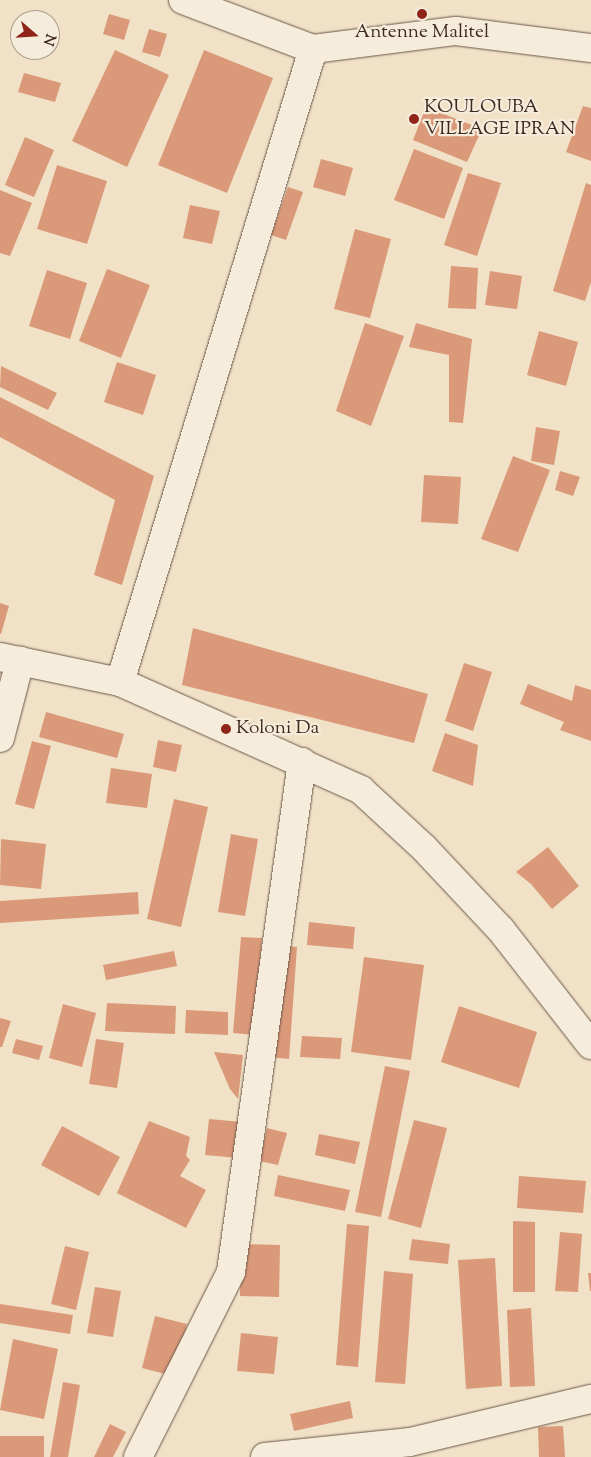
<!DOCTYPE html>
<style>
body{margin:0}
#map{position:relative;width:591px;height:1457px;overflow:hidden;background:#f1e2c7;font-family:"Sorts Mill Goudy",serif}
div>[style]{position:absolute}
.building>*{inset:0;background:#da9979}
.roads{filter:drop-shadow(0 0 1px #6b574a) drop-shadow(0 0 1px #6b574a)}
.minor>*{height:28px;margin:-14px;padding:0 14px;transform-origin:14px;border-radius:14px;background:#f6ecdb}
.dots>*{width:14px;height:14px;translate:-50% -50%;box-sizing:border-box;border:2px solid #f6ecdb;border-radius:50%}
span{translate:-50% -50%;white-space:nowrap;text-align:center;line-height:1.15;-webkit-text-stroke:4.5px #f6ecdb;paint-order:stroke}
.poi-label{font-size:19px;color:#3e2920}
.left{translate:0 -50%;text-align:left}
.north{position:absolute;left:10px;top:10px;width:50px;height:50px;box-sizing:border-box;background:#f6ecdb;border:1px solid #ac9e90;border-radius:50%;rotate:109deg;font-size:14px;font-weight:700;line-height:20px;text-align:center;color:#3e2920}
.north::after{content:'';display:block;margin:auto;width:18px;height:22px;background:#8f2418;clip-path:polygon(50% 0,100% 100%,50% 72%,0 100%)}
</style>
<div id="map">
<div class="building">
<i style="clip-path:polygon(109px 14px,130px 20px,124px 40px,103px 34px)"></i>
<i style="clip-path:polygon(149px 29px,167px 34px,160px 57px,142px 52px)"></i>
<i style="clip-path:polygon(115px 50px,169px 75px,127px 167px,72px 141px)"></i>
<i style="clip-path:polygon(204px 50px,273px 78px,227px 193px,158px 165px)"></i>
<i style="clip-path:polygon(24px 73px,61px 83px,55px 102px,18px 92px)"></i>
<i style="clip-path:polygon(583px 106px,591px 108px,591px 161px,566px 152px)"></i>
<i style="clip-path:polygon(426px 107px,482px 129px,467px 162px,413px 140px)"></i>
<i style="clip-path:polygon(25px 137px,54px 150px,34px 197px,5px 185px)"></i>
<i style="clip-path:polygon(414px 149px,463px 168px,444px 219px,394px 200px)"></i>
<i style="clip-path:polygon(321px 159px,353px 168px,345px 196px,313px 187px)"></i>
<i style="clip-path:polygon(57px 165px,107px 181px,87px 244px,37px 229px)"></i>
<i style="clip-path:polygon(468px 173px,501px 183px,477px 256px,444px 245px)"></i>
<i style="clip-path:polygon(586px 183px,591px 185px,591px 282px,585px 301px,553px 291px)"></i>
<i style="clip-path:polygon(288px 187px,303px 192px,286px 240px,271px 235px)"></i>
<i style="clip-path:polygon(0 190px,32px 203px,10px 256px,0 253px)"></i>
<i style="clip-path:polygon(190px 205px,220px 211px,212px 244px,183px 238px)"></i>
<i style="clip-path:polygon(355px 229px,391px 239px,370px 318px,334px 309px)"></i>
<i style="clip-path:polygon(451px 266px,478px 268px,476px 309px,448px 308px)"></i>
<i style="clip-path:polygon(107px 269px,150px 285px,121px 358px,79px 341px)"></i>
<i style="clip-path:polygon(47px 270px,87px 283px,70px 339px,29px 326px)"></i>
<i style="clip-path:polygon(490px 271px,522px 276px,517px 309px,485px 305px)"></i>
<i style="clip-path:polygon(365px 323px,404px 336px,371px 426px,336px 411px)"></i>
<i style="clip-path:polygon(416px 323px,472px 339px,463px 423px,449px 422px,449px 355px,409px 347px)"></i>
<i style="clip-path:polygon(539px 331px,578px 342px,566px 386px,527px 375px)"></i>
<i style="clip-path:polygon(117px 362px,156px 375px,143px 415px,104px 402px)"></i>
<i style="clip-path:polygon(1px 366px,57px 393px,48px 410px,0 387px)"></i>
<i style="clip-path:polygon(0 397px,154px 476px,122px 585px,94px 575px,115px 500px,0 437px)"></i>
<i style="clip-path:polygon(536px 427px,560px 431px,554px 465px,531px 461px)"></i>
<i style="clip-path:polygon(513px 456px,550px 470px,518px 552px,481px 539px)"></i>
<i style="clip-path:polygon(560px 471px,580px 477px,573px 496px,555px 490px)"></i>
<i style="clip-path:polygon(424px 475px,461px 477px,458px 524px,421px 522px)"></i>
<i style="clip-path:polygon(0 603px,9px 606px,1px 634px,0 634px)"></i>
<i style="clip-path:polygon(193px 628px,428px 694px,414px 743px,182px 685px)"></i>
<i style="clip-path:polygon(464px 663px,492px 672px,473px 731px,445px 721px)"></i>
<i style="clip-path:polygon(528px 684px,572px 701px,575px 685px,591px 690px,591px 741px,560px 730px,564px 722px,520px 704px)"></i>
<i style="clip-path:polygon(46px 712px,124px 734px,117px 758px,39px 737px)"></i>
<i style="clip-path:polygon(445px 733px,478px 745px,473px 786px,432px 771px)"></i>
<i style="clip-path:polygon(158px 740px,182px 745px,176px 772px,153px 767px)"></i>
<i style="clip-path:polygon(32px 741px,51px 746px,34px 809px,15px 804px)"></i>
<i style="clip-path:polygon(111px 768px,152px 774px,147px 808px,106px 803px)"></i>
<i style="clip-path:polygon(174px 799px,208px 807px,181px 927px,147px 919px)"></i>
<i style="clip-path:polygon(231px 834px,258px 839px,245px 916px,218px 912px)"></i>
<i style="clip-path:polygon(1px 839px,46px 844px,41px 889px,0 885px)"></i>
<i style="clip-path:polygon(548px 847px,579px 886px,552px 909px,531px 884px,516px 872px)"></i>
<i style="clip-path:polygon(138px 892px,139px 914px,0 923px,0 901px)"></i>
<i style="clip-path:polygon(309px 922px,355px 927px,353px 949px,307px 945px)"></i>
<i style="clip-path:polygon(241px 937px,262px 938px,254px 1035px,233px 1033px)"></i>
<i style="clip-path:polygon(277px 945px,297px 947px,289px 1059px,269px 1057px)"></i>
<i style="clip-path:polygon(174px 951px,177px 966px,106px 980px,103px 965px)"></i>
<i style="clip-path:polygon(364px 957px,424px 965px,411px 1060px,351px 1052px)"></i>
<i style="clip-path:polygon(107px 1003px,176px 1006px,175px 1034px,105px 1031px)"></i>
<i style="clip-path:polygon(63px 1004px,96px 1013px,82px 1067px,49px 1058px)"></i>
<i style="clip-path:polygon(459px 1006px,537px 1032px,519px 1088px,441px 1062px)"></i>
<i style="clip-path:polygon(186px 1010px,228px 1012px,228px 1035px,185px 1033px)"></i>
<i style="clip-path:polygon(0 1018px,11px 1021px,2px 1047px,0 1047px)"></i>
<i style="clip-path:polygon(302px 1036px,342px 1038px,340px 1059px,300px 1057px)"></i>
<i style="clip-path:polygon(16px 1039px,43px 1046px,39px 1060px,12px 1053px)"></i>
<i style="clip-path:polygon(96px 1039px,124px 1043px,117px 1088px,89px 1084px)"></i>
<i style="clip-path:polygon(214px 1052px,243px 1055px,238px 1099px,230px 1089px)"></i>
<i style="clip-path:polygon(385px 1066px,410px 1071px,381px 1217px,355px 1212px)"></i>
<i style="clip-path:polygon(209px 1119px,242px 1122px,238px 1158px,205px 1155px)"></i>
<i style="clip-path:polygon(414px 1120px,447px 1128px,421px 1228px,388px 1219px)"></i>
<i style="clip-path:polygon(149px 1121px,190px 1137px,186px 1156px,190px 1160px,180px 1176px,206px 1190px,186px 1228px,117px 1193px)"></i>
<i style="clip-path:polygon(62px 1126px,120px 1157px,99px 1196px,41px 1165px)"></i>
<i style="clip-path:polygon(267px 1128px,287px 1133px,278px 1165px,259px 1161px)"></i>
<i style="clip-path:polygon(319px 1134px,360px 1142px,355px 1164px,315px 1155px)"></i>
<i style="clip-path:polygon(278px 1175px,350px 1190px,345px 1211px,274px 1196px)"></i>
<i style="clip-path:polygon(519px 1176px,586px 1181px,583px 1213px,517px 1208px)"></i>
<i style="clip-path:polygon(513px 1221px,535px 1222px,535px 1292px,513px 1292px)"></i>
<i style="clip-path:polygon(347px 1224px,369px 1226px,358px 1367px,336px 1365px)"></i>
<i style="clip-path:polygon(560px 1232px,582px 1234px,578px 1292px,555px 1291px)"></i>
<i style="clip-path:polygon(412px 1239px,450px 1244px,448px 1264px,409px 1260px)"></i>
<i style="clip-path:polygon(241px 1244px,280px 1245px,279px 1297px,240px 1296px)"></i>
<i style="clip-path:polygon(65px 1246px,89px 1252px,76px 1310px,51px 1304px)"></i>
<i style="clip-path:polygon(495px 1258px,502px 1386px,466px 1389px,458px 1260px)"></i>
<i style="clip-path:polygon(384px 1271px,413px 1274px,405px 1384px,375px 1382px)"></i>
<i style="clip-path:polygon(588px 1273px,591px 1273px,591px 1291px,590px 1291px)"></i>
<i style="clip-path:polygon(95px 1287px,121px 1291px,113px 1337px,87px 1333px)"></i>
<i style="clip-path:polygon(0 1304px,73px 1315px,70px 1334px,0 1323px)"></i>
<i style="clip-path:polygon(531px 1308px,535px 1386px,510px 1387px,507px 1310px)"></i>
<i style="clip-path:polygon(155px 1316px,187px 1324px,173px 1376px,142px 1368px)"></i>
<i style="clip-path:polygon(241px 1333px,278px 1337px,274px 1374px,237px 1371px)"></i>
<i style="clip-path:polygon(13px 1339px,58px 1349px,44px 1419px,0 1410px)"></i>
<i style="clip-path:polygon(63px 1382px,80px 1385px,68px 1457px,50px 1457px)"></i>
<i style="clip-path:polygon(350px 1401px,353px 1418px,294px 1431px,290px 1414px)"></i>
<i style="clip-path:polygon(110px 1424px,126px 1432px,113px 1457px,94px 1457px)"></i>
<i style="clip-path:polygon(563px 1426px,565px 1457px,539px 1457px,538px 1427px)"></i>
<i style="clip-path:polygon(0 1436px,44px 1436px,44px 1457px,0 1457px)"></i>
</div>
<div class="roads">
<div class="minor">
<i style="left:183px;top:0;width:139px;rotate:20.7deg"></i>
<i style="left:313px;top:49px;width:144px;rotate:-7.2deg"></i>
<i style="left:456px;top:31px;width:136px;rotate:7.2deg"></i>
<i style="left:0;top:657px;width:123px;rotate:11.8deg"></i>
<i style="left:120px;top:682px;width:264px;rotate:24.1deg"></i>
<i style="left:361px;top:790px;width:86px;rotate:42.6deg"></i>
<i style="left:424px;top:848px;width:112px;rotate:46.8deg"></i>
<i style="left:501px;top:930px;width:146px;rotate:52deg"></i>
<i style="left:120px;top:682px;width:662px;rotate:-73.04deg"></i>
<i style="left:0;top:738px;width:80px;rotate:-75.4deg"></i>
<i style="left:138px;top:1457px;width:207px;rotate:-63.3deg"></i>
<i style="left:231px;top:1272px;width:515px;rotate:-82.07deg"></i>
<i style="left:265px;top:1457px;width:146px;rotate:-5.9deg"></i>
<i style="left:410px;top:1442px;width:186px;rotate:-13.4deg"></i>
</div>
</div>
<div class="dots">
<i style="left:422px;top:14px;background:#8f2418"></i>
<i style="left:414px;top:119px;background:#8f2418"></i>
<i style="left:226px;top:729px;background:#8f2418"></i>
</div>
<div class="poi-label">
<span style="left:422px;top:33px">Antenne Malitel</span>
<span class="left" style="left:424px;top:119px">KOULOUBA<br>VILLAGE IPRAN</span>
<span class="left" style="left:236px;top:729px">Koloni Da</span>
</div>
<div class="north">N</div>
</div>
